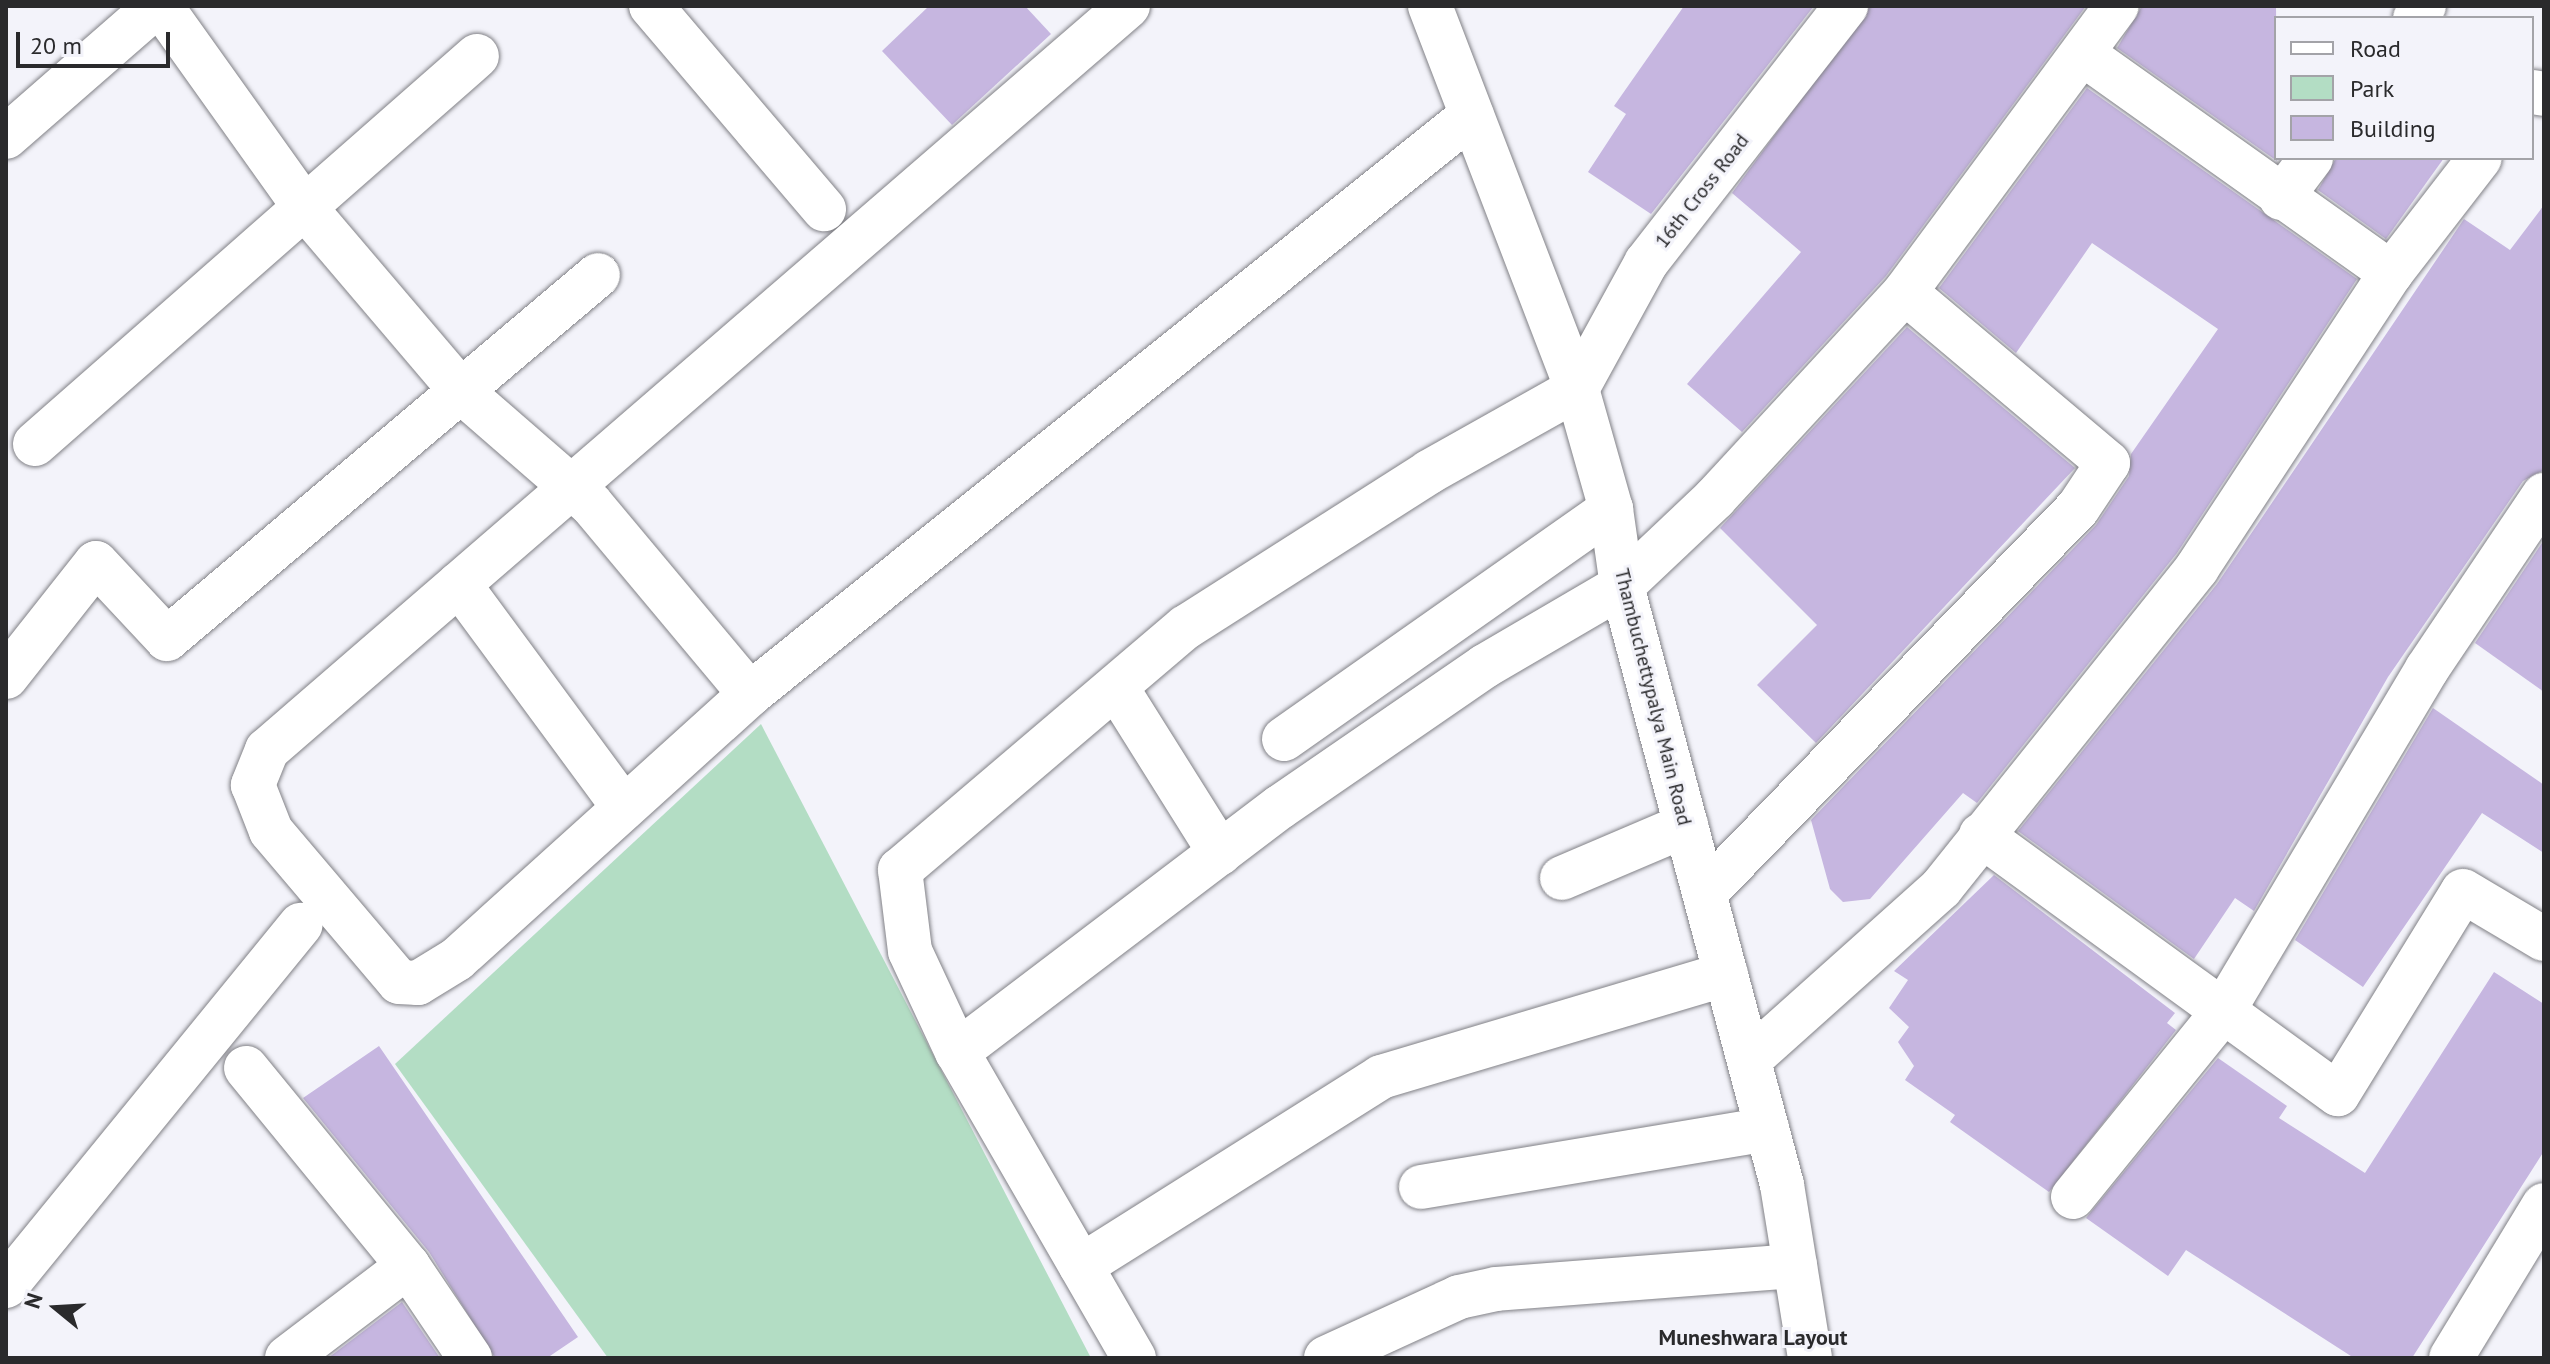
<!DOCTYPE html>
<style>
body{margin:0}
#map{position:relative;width:2550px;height:1364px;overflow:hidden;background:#f3f3fa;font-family:"PT Sans",sans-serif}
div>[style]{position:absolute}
.green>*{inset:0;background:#b3ddc4}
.building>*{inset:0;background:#c6b6e0}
.roads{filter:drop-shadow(0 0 2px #818186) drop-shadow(0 0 2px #818186)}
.street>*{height:44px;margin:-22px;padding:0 22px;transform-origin:22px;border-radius:22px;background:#fff}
.secondary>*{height:44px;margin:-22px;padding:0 22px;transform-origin:22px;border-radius:22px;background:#fff}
span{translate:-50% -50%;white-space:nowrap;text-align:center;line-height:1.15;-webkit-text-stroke:6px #f3f3fa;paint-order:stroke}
.street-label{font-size:20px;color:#2a2a2c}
.neighbourhood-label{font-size:22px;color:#2a2a2c;font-weight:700}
.frame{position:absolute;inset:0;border:8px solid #2a2a2c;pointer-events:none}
.legend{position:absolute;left:2274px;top:16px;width:260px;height:144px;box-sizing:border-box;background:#f3f3fa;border:2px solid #a3a3a8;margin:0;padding:10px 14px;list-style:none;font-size:24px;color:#2a2a2c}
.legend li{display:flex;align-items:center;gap:16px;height:40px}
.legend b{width:40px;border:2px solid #a3a3a8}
.north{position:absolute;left:16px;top:1268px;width:80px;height:80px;-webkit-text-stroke:6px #f3f3fa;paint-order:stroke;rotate:288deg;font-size:22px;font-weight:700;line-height:32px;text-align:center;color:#2a2a2c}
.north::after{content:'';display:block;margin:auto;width:28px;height:36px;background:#2a2a2c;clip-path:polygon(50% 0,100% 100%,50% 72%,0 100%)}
.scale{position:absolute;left:16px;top:32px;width:154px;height:36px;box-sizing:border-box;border:4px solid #2a2a2c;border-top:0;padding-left:10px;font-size:24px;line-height:28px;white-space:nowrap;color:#2a2a2c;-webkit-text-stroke:6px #f3f3fa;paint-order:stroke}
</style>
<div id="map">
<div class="green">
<i style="clip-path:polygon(761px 724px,1091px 1358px,608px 1358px,395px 1064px)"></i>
</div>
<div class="building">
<i style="clip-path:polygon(929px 6px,1025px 6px,1051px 34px,952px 125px,882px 51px)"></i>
<i style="clip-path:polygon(1684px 6px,1814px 6px,1651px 214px,1588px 172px,1626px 114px,1614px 106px)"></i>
<i style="clip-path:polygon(1870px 6px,2086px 6px,1886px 276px,1742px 432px,1687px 384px,1801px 252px,1732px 193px)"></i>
<i style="clip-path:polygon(2142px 6px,2276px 6px,2277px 161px,2117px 48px)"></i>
<i style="clip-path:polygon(2087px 88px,2357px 279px,2177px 553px,1977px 803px,1963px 793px,1870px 899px,1843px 902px,1830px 889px,1811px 820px,2096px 525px,2129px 476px,2131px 454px,2218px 329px,2092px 243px,2016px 353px,1939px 288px)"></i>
<i style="clip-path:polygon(2336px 158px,2444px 158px,2386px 239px,2318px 190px)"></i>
<i style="clip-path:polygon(2544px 205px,2544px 470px,2523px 481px,2388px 677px,2254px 911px,2235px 898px,2194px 959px,2018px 831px,2217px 584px,2464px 219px,2510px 250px)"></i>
<i style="clip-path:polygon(1907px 327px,2075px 468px,1816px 743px,1757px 685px,1817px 625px,1720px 528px)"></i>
<i style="clip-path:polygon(2544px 540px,2544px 692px,2475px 643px)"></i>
<i style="clip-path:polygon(2433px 708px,2544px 785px,2544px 853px,2482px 813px,2363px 987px,2295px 940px)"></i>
<i style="clip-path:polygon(1994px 875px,2175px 1013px,2167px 1023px,2176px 1030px,2049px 1192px,1950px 1122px,1955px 1115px,1905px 1080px,1914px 1066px,1898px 1042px,1909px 1027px,1889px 1008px,1908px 980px,1894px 971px)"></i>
<i style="clip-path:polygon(2494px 972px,2544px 1004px,2544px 1151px,2412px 1358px,2354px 1358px,2186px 1250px,2168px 1276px,2086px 1218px,2218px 1058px,2287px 1106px,2279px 1118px,2365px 1173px)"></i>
<i style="clip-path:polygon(379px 1046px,578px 1337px,547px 1358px,495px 1358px,429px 1252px,303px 1098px)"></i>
<i style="clip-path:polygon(402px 1302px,440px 1358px,328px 1358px)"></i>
</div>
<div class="roads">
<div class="street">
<i style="left:161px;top:6px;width:249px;rotate:54.5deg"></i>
<i style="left:306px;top:209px;width:240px;rotate:49.6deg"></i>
<i style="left:462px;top:392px;width:171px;rotate:41deg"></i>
<i style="left:591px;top:504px;width:248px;rotate:50.1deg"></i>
<i style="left:651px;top:6px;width:267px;rotate:49.6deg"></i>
<i style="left:1128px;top:6px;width:1138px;rotate:139.17deg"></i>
<i style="left:267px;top:750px;width:38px;rotate:112deg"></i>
<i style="left:253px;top:785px;width:49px;rotate:68.6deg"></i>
<i style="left:271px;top:831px;width:198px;rotate:49.7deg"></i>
<i style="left:399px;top:982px;width:19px;rotate:3deg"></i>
<i style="left:418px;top:983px;width:46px;rotate:-31.6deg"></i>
<i style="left:457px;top:959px;width:395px;rotate:-42.1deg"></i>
<i style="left:750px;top:694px;width:925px;rotate:-38.73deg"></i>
<i style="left:2415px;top:18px;width:15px;rotate:-53deg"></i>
<i style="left:2083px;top:54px;width:378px;rotate:35.4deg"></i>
<i style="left:2532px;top:92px;width:12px;rotate:9deg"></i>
<i style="left:6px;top:137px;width:199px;rotate:-41.1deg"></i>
<i style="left:2281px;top:198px;width:50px;rotate:-53.1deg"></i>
<i style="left:35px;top:444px;width:588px;rotate:-41.28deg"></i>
<i style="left:459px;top:584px;width:278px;rotate:53.6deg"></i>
<i style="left:6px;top:677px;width:145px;rotate:-51.7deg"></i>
<i style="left:96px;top:563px;width:104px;rotate:46.9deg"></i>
<i style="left:167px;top:639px;width:564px;rotate:-40.18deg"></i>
<i style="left:1116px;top:687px;width:196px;rotate:57.9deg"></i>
<i style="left:1284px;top:739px;width:400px;rotate:-35.1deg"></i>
<i style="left:1981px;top:835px;width:441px;rotate:36deg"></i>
<i style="left:2338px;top:1094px;width:238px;rotate:-58.4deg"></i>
<i style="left:2463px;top:891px;width:94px;rotate:30.7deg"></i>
<i style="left:1562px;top:878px;width:135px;rotate:-23.1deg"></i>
<i style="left:1705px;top:893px;width:536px;rotate:-45.91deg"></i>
<i style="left:2078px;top:508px;width:54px;rotate:-56.3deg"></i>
<i style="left:2108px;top:463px;width:265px;rotate:-139.9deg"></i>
<i style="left:957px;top:1052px;width:405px;rotate:-37.2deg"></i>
<i style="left:1280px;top:807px;width:249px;rotate:-34.5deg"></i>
<i style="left:1485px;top:666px;width:159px;rotate:-30.3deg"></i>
<i style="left:1622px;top:586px;width:128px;rotate:-43.4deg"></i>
<i style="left:1715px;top:498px;width:280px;rotate:-47.3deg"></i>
<i style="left:1905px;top:292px;width:356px;rotate:-53.5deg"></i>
<i style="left:1750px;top:1059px;width:256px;rotate:-41.8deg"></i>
<i style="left:1941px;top:888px;width:410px;rotate:-51.3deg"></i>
<i style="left:2197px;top:568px;width:353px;rotate:-56.7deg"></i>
<i style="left:2391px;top:273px;width:145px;rotate:-52.3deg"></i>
<i style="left:246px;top:1068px;width:256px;rotate:50.7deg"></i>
<i style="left:408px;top:1266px;width:111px;rotate:56deg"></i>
<i style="left:1421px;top:1187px;width:351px;rotate:-9.5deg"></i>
<i style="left:2073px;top:1197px;width:237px;rotate:-51deg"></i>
<i style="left:2222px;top:1013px;width:400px;rotate:-59.2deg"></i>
<i style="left:2427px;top:669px;width:210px;rotate:-56.1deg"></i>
<i style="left:1081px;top:1266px;width:355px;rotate:-32.2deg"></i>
<i style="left:1381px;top:1077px;width:360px;rotate:-16.6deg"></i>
<i style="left:6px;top:1286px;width:466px;rotate:-50.8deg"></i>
<i style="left:287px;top:1358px;width:152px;rotate:-37.2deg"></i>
<i style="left:1134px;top:1358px;width:354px;rotate:-120deg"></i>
<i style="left:957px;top:1052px;width:111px;rotate:-115deg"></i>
<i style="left:910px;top:951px;width:82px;rotate:-97deg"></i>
<i style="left:900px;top:870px;width:375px;rotate:-40.4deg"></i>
<i style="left:1186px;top:627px;width:288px;rotate:-32.5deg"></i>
<i style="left:1429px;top:472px;width:170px;rotate:-29.3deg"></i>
<i style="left:1577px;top:389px;width:144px;rotate:-61.3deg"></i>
<i style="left:1646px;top:263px;width:326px;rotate:-52.1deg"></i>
<i style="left:1326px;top:1358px;width:146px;rotate:-24.6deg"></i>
<i style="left:1459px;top:1297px;width:38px;rotate:-12deg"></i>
<i style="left:1496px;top:1289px;width:300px;rotate:-4.4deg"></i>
<i style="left:2451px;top:1358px;width:179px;rotate:-58.7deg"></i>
</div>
<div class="secondary">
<i style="left:1430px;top:6px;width:410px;rotate:69deg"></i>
<i style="left:1577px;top:389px;width:125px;rotate:74.2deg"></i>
<i style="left:1611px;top:509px;width:78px;rotate:81.9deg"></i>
<i style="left:1622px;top:586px;width:620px;rotate:75.04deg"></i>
<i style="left:1782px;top:1185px;width:175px;rotate:80.8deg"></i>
</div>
</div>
<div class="street-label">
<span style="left:1702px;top:191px;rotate:-52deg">16th Cross Road</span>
<span style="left:1653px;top:697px;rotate:76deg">Thambuchettypalya Main Road</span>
</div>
<div class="neighbourhood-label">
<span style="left:1753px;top:1338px">Muneshwara Layout</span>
</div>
<div class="frame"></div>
<ul class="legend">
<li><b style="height:10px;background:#fff"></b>Road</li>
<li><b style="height:22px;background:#b3ddc4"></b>Park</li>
<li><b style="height:22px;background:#c6b6e0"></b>Building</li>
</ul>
<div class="north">N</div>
<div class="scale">20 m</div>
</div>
